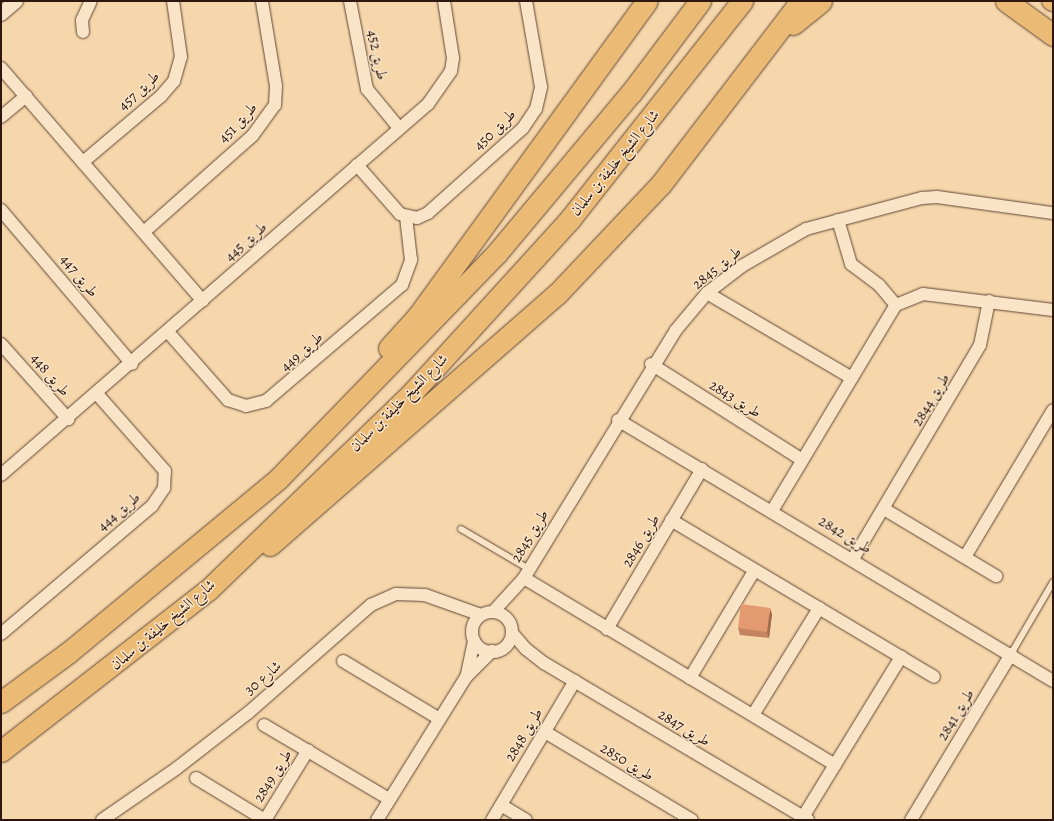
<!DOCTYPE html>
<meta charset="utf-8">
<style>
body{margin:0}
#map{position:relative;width:1054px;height:821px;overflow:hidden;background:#f6d6ab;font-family:Alegreya,Amiri,serif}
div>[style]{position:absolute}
.roads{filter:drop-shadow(0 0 1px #5f4735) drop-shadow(0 0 1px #5f4735)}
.service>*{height:6px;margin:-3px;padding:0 3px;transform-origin:3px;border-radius:3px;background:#f9e4c8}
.minor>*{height:12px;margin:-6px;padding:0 6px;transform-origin:6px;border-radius:6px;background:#f9e4c8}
.minor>.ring{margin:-6px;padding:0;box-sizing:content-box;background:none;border:12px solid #f9e4c8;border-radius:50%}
.tertiary>*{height:14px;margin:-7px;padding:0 7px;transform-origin:7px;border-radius:7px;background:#f9e4c8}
.primary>*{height:18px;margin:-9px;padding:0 9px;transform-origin:9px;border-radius:9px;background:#ebbb76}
.motorway>*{height:21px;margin:-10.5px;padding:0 10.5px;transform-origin:10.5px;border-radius:10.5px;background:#ebbb76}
.wall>*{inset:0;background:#c48460}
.shaded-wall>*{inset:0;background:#a06c4e}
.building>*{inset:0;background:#e49a70}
span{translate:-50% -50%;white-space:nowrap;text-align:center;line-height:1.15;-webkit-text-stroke:3px #f9e4c8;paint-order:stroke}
.street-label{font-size:15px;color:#2d170e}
.frame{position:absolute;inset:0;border:2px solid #2d170e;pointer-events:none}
</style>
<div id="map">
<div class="roads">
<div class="service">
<i style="left:461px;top:529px;width:79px;rotate:30.5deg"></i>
<i style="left:1011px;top:654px;width:83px;rotate:-59.7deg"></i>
</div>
<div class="minor">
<i style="left:350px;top:1px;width:90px;rotate:79.1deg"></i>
<i style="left:367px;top:89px;width:50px;rotate:50.6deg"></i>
<i style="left:83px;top:32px;width:12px;rotate:-95deg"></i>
<i style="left:82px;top:20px;width:21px;rotate:-65deg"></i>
<i style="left:1px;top:68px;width:308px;rotate:49.1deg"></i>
<i style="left:1px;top:117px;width:33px;rotate:-40deg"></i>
<i style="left:83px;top:162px;width:102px;rotate:-40.2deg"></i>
<i style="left:161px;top:96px;width:20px;rotate:-49deg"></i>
<i style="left:174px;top:81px;width:25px;rotate:-74deg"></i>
<i style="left:181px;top:57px;width:57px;rotate:-98.1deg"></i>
<i style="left:357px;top:165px;width:65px;rotate:48.7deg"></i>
<i style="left:400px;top:214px;width:17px;rotate:13deg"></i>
<i style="left:417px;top:218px;width:12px;rotate:-24deg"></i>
<i style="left:428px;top:213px;width:127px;rotate:-41.8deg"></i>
<i style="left:523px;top:128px;width:23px;rotate:-56deg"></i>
<i style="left:536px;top:109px;width:23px;rotate:-77deg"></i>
<i style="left:541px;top:87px;width:87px;rotate:-99.9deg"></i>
<i style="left:1px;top:210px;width:202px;rotate:49.6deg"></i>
<i style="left:838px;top:220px;width:46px;rotate:73.5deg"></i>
<i style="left:851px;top:264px;width:35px;rotate:37deg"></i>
<i style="left:879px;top:285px;width:26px;rotate:50deg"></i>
<i style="left:145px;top:231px;width:144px;rotate:-41.6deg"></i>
<i style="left:253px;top:135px;width:37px;rotate:-54deg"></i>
<i style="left:275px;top:105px;width:19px;rotate:-87deg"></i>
<i style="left:276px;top:86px;width:86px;rotate:-99.4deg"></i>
<i style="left:707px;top:293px;width:168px;rotate:30.4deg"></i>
<i style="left:168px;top:332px;width:91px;rotate:48.6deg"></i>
<i style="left:228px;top:400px;width:19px;rotate:18deg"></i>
<i style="left:246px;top:406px;width:21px;rotate:-14deg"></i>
<i style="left:266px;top:401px;width:179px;rotate:-40.5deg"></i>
<i style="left:402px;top:285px;width:27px;rotate:-70deg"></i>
<i style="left:411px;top:260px;width:43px;rotate:-96.6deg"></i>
<i style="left:1px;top:344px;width:101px;rotate:48.2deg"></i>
<i style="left:651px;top:364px;width:179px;rotate:32.4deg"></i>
<i style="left:618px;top:420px;width:507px;rotate:30.96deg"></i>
<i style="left:1px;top:475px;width:566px;rotate:-40.99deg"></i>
<i style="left:428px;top:104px;width:40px;rotate:-55.1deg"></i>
<i style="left:451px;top:71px;width:13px;rotate:-81deg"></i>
<i style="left:453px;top:58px;width:58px;rotate:-99deg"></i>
<i style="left:884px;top:509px;width:131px;rotate:30.9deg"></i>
<i style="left:772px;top:511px;width:240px;rotate:-59deg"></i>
<i style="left:896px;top:305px;width:29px;rotate:-22deg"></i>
<i style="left:923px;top:294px;width:131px;rotate:7deg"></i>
<i style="left:671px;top:520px;width:306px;rotate:30.8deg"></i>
<i style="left:965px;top:557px;width:171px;rotate:-59.1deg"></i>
<i style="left:853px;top:559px;width:249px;rotate:-59.3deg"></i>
<i style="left:980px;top:345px;width:45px;rotate:-78.4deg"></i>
<i style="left:524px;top:578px;width:363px;rotate:31deg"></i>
<i style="left:493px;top:612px;width:46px;rotate:-47.6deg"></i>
<i style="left:524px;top:578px;width:291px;rotate:-58.5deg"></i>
<i style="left:676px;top:330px;width:48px;rotate:-50deg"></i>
<i style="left:707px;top:293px;width:44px;rotate:-37.6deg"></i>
<i style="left:742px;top:266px;width:74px;rotate:-30deg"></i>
<i style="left:806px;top:229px;width:120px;rotate:-15deg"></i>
<i style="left:922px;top:198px;width:15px;rotate:-4deg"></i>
<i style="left:937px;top:197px;width:117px;rotate:7.9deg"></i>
<i class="ring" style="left:472px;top:612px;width:28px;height:28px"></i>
<i style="left:607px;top:629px;width:186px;rotate:-59.3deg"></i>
<i style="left:512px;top:633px;width:21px;rotate:49deg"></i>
<i style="left:526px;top:649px;width:23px;rotate:38deg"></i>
<i style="left:544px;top:663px;width:307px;rotate:30.7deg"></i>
<i style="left:1px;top:634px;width:198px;rotate:-40.3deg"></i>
<i style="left:152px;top:506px;width:22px;rotate:-56deg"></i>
<i style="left:164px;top:488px;width:17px;rotate:-87deg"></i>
<i style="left:165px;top:471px;width:103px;rotate:-131.4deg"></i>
<i style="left:343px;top:661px;width:111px;rotate:31deg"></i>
<i style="left:467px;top:674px;width:34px;rotate:-78deg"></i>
<i style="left:690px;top:678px;width:125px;rotate:-59.1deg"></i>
<i style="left:753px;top:715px;width:126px;rotate:-58.3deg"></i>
<i style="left:264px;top:725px;width:145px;rotate:30.6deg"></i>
<i style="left:545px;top:732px;width:171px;rotate:30.9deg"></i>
<i style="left:196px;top:778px;width:81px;rotate:31.3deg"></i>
<i style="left:501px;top:805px;width:29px;rotate:31deg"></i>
<i style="left:803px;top:817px;width:188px;rotate:-58.5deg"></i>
<i style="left:102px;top:820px;width:91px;rotate:-34.7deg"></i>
<i style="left:177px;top:768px;width:90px;rotate:-37.8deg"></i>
<i style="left:248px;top:713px;width:164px;rotate:-41.3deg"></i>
<i style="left:371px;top:605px;width:27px;rotate:-24deg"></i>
<i style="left:396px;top:594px;width:29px;rotate:2deg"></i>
<i style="left:425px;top:595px;width:59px;rotate:19.7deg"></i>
<i style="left:265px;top:820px;width:82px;rotate:-58.4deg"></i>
<i style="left:377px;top:820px;width:168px;rotate:-58.1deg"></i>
<i style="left:466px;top:677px;width:37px;rotate:-45deg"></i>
<i style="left:492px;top:820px;width:162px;rotate:-59.2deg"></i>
<i style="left:911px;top:820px;width:194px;rotate:-58.9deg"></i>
</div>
<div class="tertiary">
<i style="left:1px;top:14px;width:20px;rotate:-41deg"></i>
</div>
<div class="primary">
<i style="left:1051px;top:1px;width:2px;rotate:27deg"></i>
</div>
<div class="motorway">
<i style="left:1006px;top:1px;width:58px;rotate:35.9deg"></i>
<i style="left:793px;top:24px;width:36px;rotate:-39deg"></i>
<i style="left:389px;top:348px;width:43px;rotate:-47.8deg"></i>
<i style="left:418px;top:316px;width:389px;rotate:-54deg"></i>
<i style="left:270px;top:545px;width:381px;rotate:-41.2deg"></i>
<i style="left:557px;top:294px;width:151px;rotate:-46.6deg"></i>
<i style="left:661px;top:184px;width:230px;rotate:-52.6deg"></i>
<i style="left:1px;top:702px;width:84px;rotate:-36.3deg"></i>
<i style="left:69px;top:652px;width:271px;rotate:-39.6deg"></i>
<i style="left:278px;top:479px;width:315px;rotate:-45.9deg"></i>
<i style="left:497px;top:253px;width:209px;rotate:-50.1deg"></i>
<i style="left:631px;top:93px;width:115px;rotate:-53.1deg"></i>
<i style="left:1px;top:751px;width:262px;rotate:-37.9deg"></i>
<i style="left:208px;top:590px;width:281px;rotate:-44deg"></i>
<i style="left:410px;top:395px;width:238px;rotate:-47.7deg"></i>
<i style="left:570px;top:219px;width:278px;rotate:-51.7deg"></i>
</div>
</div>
<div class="wall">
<i style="clip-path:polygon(772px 614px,769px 638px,740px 635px,738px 628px)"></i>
</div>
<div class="shaded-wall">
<i style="clip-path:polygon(770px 608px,772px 614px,769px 638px,767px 632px)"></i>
</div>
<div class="building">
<i style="clip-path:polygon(741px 604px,770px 608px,767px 632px,738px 628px)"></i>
</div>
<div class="street-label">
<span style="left:377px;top:55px;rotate:78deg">طريق 452</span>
<span style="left:139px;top:91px;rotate:-43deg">طريق 457</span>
<span style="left:238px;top:123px;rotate:-47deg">طريق 451</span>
<span style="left:495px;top:130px;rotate:-44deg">طريق 450</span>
<span style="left:615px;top:163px;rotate:-51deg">شارع الشيخ خليفة بن سلمان</span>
<span style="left:246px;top:242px;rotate:-42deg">طريق 445</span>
<span style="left:717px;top:268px;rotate:-39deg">طريق 2845</span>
<span style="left:79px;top:276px;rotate:50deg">طريق 447</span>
<span style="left:302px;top:352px;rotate:-42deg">طريق 449</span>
<span style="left:50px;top:375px;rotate:49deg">طريق 448</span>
<span style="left:735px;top:399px;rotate:32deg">طريق 2843</span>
<span style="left:931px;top:400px;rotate:-59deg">طريق 2844</span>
<span style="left:399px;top:403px;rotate:-45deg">شارع الشيخ خليفة بن سلمان</span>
<span style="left:119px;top:512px;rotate:-41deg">طريق 444</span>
<span style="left:845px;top:535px;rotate:31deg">طريق 2842</span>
<span style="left:530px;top:536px;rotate:-59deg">طريق 2845</span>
<span style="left:641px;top:541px;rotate:-59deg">طريق 2846</span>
<span style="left:163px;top:625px;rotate:-40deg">شارع الشيخ خليفة بن سلمان</span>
<span style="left:263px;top:678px;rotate:-41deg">شارع 30</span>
<span style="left:956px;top:715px;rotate:-59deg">طريق 2841</span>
<span style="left:684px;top:728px;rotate:31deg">طريق 2847</span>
<span style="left:524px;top:735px;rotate:-59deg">طريق 2848</span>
<span style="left:627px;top:762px;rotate:31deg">طريق 2850</span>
<span style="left:273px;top:776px;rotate:-58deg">طريق 2849</span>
</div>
<div class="frame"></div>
</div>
